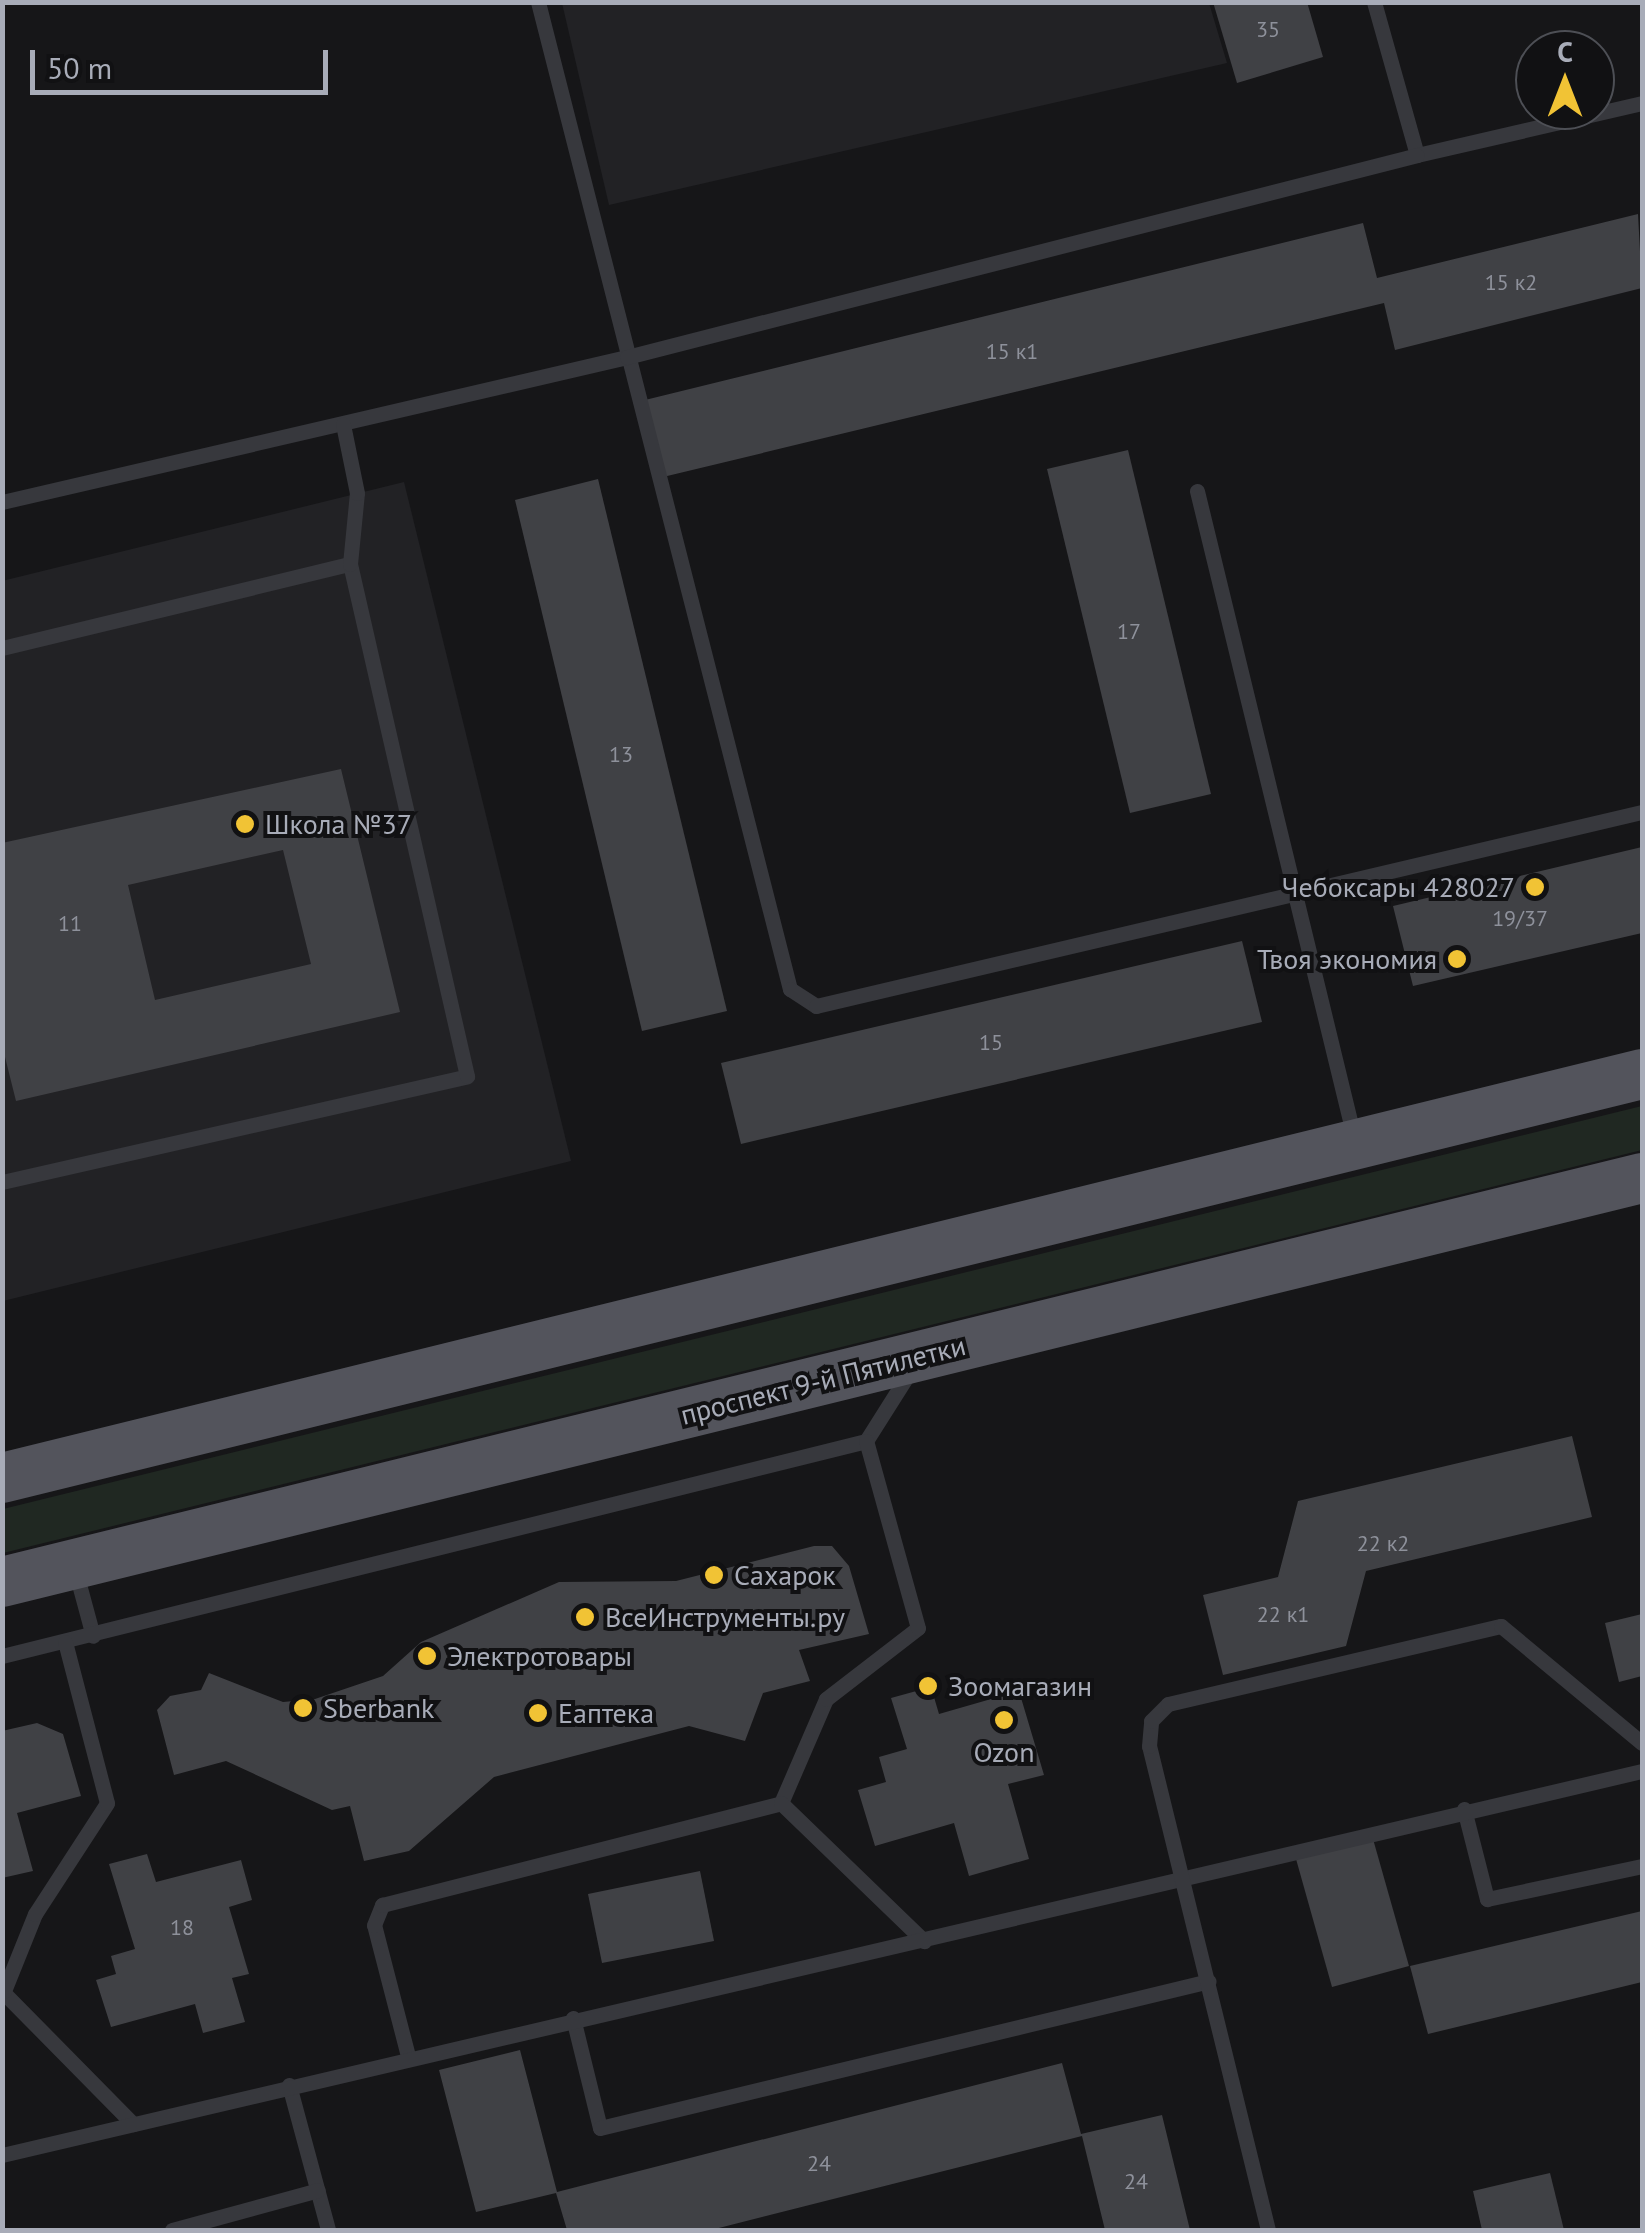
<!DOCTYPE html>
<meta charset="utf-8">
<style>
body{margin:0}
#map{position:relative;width:1645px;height:2233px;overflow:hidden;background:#161618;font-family:"PT Sans",sans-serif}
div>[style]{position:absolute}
.built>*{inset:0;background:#222225}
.green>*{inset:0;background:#202822}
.building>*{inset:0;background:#404145}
.service>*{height:15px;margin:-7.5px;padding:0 7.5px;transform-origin:7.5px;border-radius:7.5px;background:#37383d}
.primary>*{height:50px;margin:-25px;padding:0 25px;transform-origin:25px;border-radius:25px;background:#53545c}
.dots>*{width:28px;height:28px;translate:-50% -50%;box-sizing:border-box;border:5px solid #111113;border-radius:50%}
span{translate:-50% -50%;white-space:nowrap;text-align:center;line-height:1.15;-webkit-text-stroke:8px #111113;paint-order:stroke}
.number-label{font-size:22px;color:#8e919b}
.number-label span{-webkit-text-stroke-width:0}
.poi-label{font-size:28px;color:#a8acb8}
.left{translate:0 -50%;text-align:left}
.right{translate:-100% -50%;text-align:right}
.street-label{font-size:28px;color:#a8acb8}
.frame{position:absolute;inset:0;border:5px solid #a8acb8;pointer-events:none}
.north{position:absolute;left:1515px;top:30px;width:100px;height:100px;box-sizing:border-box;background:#111113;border:2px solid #4d4f55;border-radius:50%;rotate:0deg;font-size:28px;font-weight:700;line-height:40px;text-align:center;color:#a8acb8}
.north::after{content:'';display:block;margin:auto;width:35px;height:45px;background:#f1c335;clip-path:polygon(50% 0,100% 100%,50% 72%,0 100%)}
.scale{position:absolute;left:30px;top:50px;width:298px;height:45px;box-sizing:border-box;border:5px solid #a8acb8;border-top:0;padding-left:12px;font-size:30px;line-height:35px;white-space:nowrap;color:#a8acb8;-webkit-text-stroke:8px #111113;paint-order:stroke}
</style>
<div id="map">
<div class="built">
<i style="clip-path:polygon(562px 3px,1209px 3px,1227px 63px,609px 205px)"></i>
<i style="clip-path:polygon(404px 482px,571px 1161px,3px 1301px,2px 581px)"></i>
</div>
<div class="green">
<i style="clip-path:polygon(1642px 1106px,1642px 1150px,3px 1553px,3px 1509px)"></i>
</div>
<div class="building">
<i style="clip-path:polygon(1213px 2px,1307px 2px,1323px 57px,1237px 83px)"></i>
<i style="clip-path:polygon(1638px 214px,1642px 288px,1395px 350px,1384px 303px,663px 477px,645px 400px,1363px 223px,1377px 278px)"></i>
<i style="clip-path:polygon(1128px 450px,1211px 794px,1130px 813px,1047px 469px)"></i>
<i style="clip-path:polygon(598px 479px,727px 1011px,642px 1031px,515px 500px)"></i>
<i style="clip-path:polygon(evenodd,341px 769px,400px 1012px,16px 1101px,2px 1045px,2px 843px,341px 769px,283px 850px,311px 964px,155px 1000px,128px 885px,283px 850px)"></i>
<i style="clip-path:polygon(1642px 847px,1642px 933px,1413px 986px,1393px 906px)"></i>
<i style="clip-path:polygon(1242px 941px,1262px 1022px,741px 1144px,721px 1063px)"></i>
<i style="clip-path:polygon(1572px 1436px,1592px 1517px,1366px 1571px,1346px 1646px,1223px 1675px,1203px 1595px,1278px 1577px,1298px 1501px)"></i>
<i style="clip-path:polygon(814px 1546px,832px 1546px,849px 1566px,869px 1634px,799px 1650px,810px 1681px,763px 1693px,745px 1741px,689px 1726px,494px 1777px,409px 1851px,364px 1861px,350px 1806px,332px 1810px,226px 1761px,174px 1775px,157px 1710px,170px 1696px,201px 1690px,209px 1673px,283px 1702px,315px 1699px,383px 1676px,421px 1642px,559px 1582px,676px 1581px)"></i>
<i style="clip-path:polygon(1642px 1614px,1642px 1676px,1619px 1682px,1605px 1623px)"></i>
<i style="clip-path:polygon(931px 1687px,939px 1714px,1019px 1691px,1044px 1775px,1008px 1784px,1029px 1859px,969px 1876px,954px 1823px,875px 1846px,858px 1790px,886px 1782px,879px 1757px,907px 1749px,891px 1698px)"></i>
<i style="clip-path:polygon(37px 1723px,63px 1734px,81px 1796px,17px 1813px,33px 1871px,2px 1878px,2px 1731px)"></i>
<i style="clip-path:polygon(1373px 1839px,1409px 1966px,1332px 1987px,1296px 1859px)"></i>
<i style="clip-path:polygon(147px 1854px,156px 1882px,241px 1860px,252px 1900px,229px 1907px,249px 1974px,232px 1978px,245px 2022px,203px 2033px,195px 2004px,111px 2027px,96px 1980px,116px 1974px,111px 1956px,135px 1949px,109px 1864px)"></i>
<i style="clip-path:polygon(700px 1871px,714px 1941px,602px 1963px,588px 1894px)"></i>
<i style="clip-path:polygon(1642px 1911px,1642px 1982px,1428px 2034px,1410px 1966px)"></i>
<i style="clip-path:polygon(520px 2050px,557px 2192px,1062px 2063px,1081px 2134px,1162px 2115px,1190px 2230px,1105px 2230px,1082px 2136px,711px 2230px,567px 2230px,556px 2193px,476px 2212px,439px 2070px)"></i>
<i style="clip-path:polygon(1550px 2173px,1564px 2230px,1482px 2230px,1473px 2191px)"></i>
</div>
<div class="service">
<i style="left:538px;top:2px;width:1019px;rotate:75.68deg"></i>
<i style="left:790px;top:989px;width:31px;rotate:33deg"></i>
<i style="left:816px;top:1006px;width:848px;rotate:-13.22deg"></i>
<i style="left:1374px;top:2px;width:159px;rotate:74.3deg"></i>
<i style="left:1417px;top:155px;width:231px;rotate:-13deg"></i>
<i style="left:1197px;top:491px;width:665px;rotate:76.34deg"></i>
<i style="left:2px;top:502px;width:642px;rotate:-13.06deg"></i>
<i style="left:627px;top:357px;width:815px;rotate:-14.34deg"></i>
<i style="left:2px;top:648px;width:358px;rotate:-13.6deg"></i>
<i style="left:2px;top:1182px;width:477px;rotate:-12.8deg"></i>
<i style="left:467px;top:1076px;width:525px;rotate:-102.87deg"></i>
<i style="left:350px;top:564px;width:71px;rotate:-84.4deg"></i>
<i style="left:357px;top:493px;width:70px;rotate:-101.5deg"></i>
<i style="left:76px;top:1573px;width:65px;rotate:74.9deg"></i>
<i style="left:2px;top:1656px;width:890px;rotate:-13.97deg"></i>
<i style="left:866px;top:1441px;width:80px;rotate:-57.7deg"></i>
<i style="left:781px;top:1803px;width:113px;rotate:-66.6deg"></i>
<i style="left:826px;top:1699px;width:116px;rotate:-37.7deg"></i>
<i style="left:918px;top:1628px;width:194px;rotate:-105.5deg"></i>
<i style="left:1464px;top:1809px;width:93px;rotate:75.7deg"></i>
<i style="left:1487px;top:1899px;width:158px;rotate:-12deg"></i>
<i style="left:2px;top:1991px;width:187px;rotate:45.4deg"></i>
<i style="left:4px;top:1991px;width:83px;rotate:-68.1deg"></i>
<i style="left:35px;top:1914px;width:132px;rotate:-57deg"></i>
<i style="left:107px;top:1803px;width:166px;rotate:-104.6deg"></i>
<i style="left:573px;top:2018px;width:113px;rotate:76.2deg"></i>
<i style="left:600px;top:2128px;width:626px;rotate:-13.57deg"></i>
<i style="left:408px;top:2056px;width:135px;rotate:-104.5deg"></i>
<i style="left:374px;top:1925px;width:22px;rotate:-68deg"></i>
<i style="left:382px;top:1905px;width:412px;rotate:-14.3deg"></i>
<i style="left:781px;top:1803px;width:199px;rotate:44deg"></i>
<i style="left:289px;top:2085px;width:150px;rotate:74.9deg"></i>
<i style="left:2px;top:2155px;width:1684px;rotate:-13.18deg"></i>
<i style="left:172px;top:2230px;width:151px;rotate:-15.3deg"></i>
<i style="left:1268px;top:2230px;width:498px;rotate:-103.8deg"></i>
<i style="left:1149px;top:1746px;width:25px;rotate:-85deg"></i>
<i style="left:1151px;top:1721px;width:24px;rotate:-45deg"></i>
<i style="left:1168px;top:1704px;width:342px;rotate:-13.2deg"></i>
<i style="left:1501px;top:1626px;width:183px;rotate:39.7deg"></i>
</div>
<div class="primary">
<i style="left:2px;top:1478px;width:1689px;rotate:-13.84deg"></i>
<i style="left:2px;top:1582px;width:1689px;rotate:-13.84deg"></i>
</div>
<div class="dots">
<i style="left:245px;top:824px;background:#f1c335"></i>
<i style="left:1535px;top:887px;background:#f1c335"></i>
<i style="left:1457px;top:959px;background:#f1c335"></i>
<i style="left:714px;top:1575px;background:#f1c335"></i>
<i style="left:585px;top:1617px;background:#f1c335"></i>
<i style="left:427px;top:1656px;background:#f1c335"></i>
<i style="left:928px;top:1686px;background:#f1c335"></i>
<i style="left:303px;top:1708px;background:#f1c335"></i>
<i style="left:538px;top:1713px;background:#f1c335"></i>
<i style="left:1004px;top:1720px;background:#f1c335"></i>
</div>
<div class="number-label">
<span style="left:1268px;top:30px">35</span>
<span style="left:1511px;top:283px">15 к2</span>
<span style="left:1012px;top:352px">15 к1</span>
<span style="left:1129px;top:632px">17</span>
<span style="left:621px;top:755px">13</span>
<span style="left:1520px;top:919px">19/37</span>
<span style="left:70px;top:924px">11</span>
<span style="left:991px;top:1043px">15</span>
<span style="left:1383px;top:1544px">22 к2</span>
<span style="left:1283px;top:1615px">22 к1</span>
<span style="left:182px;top:1928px">18</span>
<span style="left:819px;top:2164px">24</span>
<span style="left:1136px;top:2182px">24</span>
</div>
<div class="poi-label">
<span class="left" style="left:265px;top:824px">Школа №37</span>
<span class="right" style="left:1515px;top:887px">Чебоксары 428027</span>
<span class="right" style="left:1437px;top:959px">Твоя экономия</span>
<span class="left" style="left:734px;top:1575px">Сахарок</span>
<span class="left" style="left:605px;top:1617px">ВсеИнструменты.ру</span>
<span class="left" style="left:447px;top:1656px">Электротовары</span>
<span class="left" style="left:948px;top:1686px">Зоомагазин</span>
<span class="left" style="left:323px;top:1708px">Sberbank</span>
<span class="left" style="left:558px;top:1713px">Еаптека</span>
<span style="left:1004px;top:1752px">Ozon</span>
</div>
<div class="street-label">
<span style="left:823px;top:1380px;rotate:-14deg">проспект 9-й Пятилетки</span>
</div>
<div class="frame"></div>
<div class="north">С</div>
<div class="scale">50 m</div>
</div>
